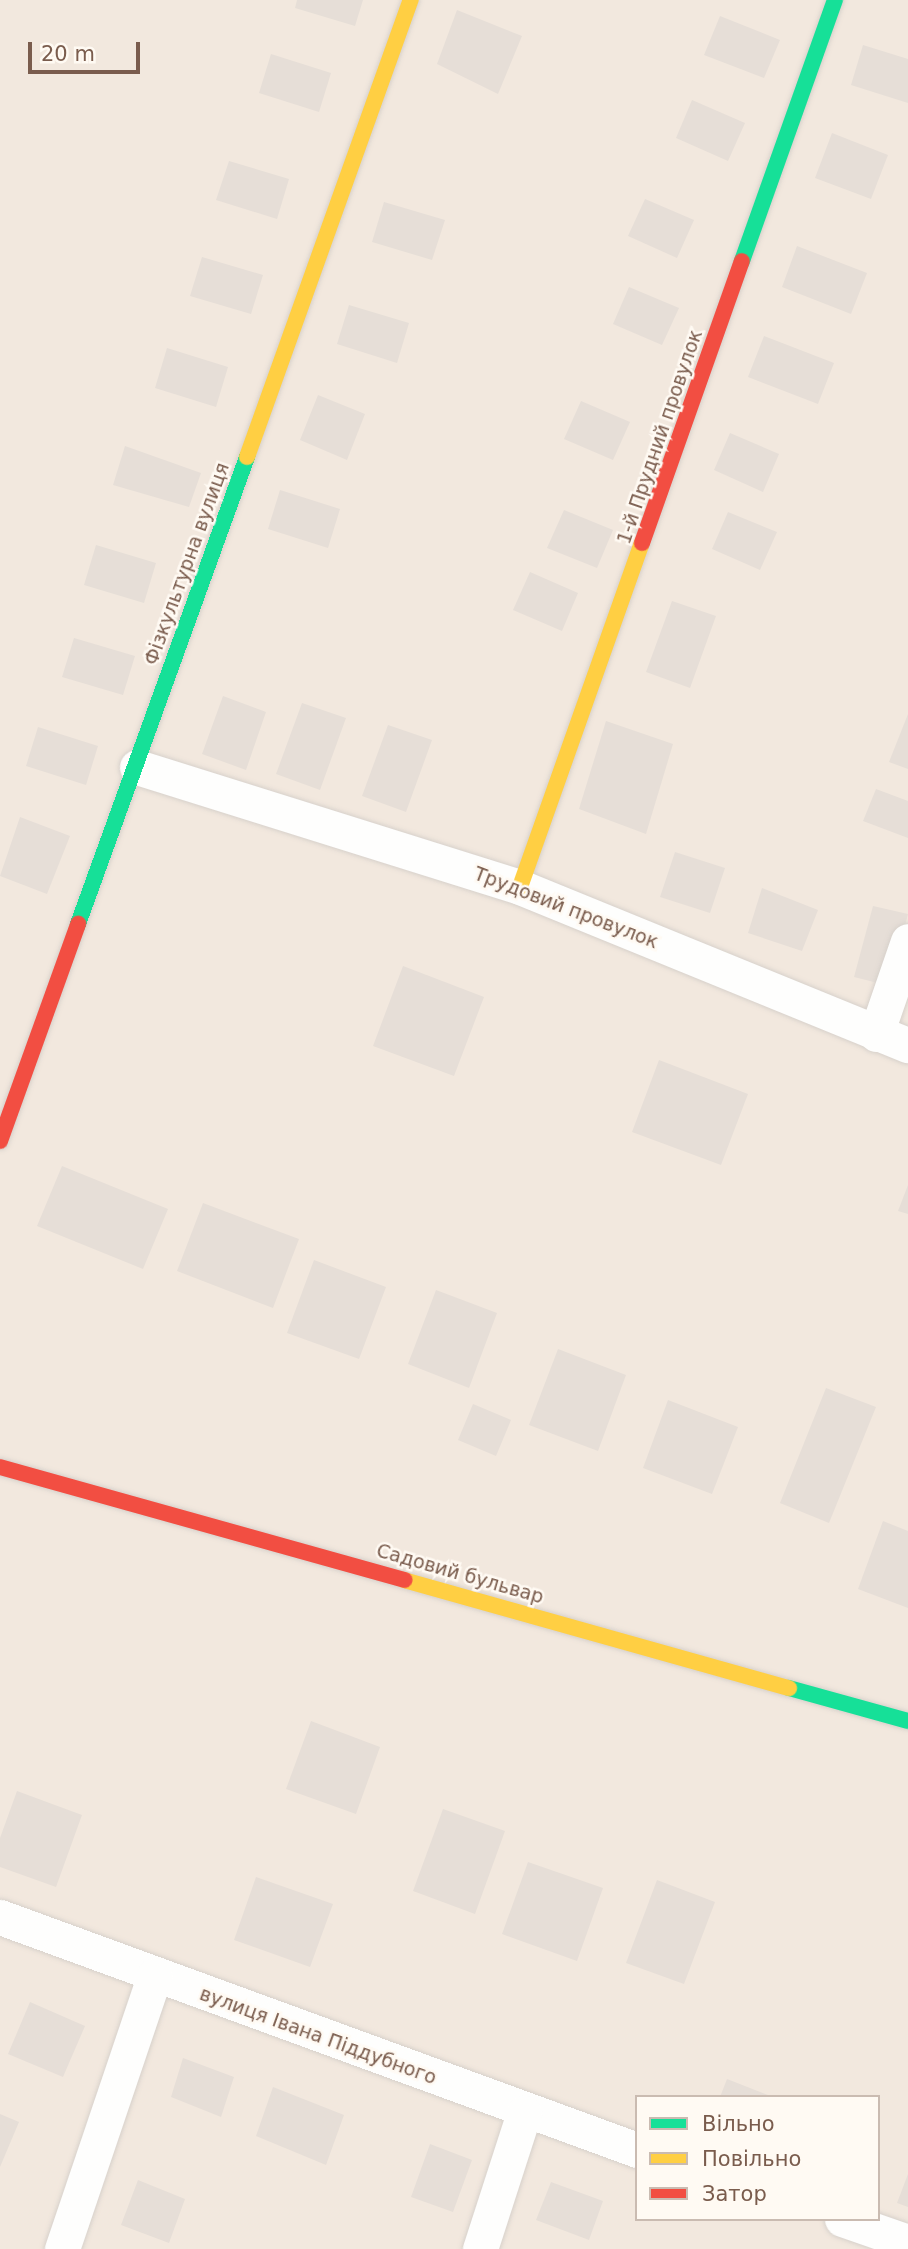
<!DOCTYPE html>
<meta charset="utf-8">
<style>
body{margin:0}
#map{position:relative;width:908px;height:2249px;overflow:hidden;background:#f9f5f0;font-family:"DejaVu Sans",sans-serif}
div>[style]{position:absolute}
.residential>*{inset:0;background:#f2e8de}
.building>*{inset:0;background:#e6ded7}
.roads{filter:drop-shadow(0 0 2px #d7d1cb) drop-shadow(0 0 2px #d7d1cb)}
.street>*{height:35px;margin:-17.5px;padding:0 17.5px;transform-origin:17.5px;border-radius:17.5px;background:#fefefd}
.fast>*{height:16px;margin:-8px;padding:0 8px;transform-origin:8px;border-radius:8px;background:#16e098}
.slow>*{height:16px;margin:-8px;padding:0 8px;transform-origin:8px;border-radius:8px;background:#ffcf43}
.jam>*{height:16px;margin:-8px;padding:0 8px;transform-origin:8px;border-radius:8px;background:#f24e42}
span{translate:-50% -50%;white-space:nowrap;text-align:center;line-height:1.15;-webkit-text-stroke:5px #fffaf3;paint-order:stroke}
.street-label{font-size:19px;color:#7a5c4d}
.legend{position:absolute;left:635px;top:2095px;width:245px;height:126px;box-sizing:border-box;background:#fffaf3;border:2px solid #cabbb1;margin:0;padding:9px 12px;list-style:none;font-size:21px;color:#7a5c4d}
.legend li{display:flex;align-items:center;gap:14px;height:35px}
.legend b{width:35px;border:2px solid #cabbb1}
.scale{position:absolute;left:28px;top:42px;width:112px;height:32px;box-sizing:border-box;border:4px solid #7a5c4d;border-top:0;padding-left:9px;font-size:21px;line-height:24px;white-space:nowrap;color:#7a5c4d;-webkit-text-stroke:5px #fffaf3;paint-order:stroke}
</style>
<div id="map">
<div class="residential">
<i style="clip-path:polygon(evenodd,0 0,908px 0,908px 2249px,0 2249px,0 0,637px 2097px,878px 2097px,878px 2219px,637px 2219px,637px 2097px)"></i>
</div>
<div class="building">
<i style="clip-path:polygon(297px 0,363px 0,355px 26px,295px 8px)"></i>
<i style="clip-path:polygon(457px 10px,522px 36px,498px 94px,437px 64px)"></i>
<i style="clip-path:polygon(720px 16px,780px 40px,764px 78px,704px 55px)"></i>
<i style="clip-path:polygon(863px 45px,908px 59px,908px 103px,851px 85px)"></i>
<i style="clip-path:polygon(271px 54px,331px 73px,319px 112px,259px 93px)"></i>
<i style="clip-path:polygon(692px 100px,745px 123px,728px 161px,676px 138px)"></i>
<i style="clip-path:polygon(832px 133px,888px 155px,871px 199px,815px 178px)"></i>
<i style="clip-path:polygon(229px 161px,289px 179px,277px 219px,216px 200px)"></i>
<i style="clip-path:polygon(645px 199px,694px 220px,677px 258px,628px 236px)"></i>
<i style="clip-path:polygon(384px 202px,445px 220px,432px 260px,372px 242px)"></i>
<i style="clip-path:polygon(797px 246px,867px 273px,851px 314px,782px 287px)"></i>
<i style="clip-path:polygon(202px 257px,263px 275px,251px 314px,190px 296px)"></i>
<i style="clip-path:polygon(629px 287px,679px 308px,662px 345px,613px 324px)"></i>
<i style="clip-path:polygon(349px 305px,409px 323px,397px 363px,337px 344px)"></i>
<i style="clip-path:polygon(764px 336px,834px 363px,818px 404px,748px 377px)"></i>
<i style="clip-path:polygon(167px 348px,228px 367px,216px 407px,155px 388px)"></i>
<i style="clip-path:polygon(318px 395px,365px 414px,347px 460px,300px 440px)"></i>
<i style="clip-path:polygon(581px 401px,630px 422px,613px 460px,564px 439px)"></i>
<i style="clip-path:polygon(730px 433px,779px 454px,763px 492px,714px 470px)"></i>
<i style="clip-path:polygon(125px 446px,201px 473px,189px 507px,113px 485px)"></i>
<i style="clip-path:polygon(280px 490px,340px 509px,328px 548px,268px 529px)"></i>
<i style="clip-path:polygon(564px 510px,613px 530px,597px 568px,547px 548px)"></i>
<i style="clip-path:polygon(728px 512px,777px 532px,760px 570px,712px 549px)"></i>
<i style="clip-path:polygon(96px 545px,156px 563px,144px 603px,84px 585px)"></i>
<i style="clip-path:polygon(530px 572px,578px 593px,562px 631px,513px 610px)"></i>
<i style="clip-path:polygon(672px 601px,716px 616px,690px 688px,646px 672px)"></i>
<i style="clip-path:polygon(74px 638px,135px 656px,123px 695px,62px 677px)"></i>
<i style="clip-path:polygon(223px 696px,266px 712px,246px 770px,202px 754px)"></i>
<i style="clip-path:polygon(302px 703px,346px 718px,320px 790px,276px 774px)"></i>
<i style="clip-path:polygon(908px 714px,908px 769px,889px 762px)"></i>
<i style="clip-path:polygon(606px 721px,673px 744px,646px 834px,579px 809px)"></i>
<i style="clip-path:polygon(388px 725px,432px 740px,406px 812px,362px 796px)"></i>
<i style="clip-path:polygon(38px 727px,98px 746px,86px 785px,26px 766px)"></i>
<i style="clip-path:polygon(876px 789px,908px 801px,908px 838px,863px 821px)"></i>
<i style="clip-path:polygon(20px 817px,70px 836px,47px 894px,0 876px)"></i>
<i style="clip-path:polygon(675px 852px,725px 868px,710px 913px,660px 897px)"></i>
<i style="clip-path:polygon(762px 888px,818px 910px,802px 951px,748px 933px)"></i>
<i style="clip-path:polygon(873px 906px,908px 914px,890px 986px,854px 977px)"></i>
<i style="clip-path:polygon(403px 966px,484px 997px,454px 1076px,373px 1046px)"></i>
<i style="clip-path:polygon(659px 1060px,748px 1094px,721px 1165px,632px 1132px)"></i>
<i style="clip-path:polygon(62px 1166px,168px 1209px,143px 1269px,37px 1226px)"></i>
<i style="clip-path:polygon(908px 1185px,908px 1214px,898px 1211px)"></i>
<i style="clip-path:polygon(203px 1203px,299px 1239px,273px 1308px,177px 1271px)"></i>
<i style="clip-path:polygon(314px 1260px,386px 1287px,359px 1359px,287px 1333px)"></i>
<i style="clip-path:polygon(436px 1290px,497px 1313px,469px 1388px,408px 1364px)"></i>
<i style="clip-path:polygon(558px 1349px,626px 1375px,598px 1451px,529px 1425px)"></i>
<i style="clip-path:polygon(826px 1388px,876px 1407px,829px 1523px,780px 1503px)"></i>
<i style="clip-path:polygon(668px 1400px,738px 1427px,712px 1494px,643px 1468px)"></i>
<i style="clip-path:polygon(473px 1404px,511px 1420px,496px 1456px,458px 1440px)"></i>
<i style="clip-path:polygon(883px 1521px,908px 1531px,908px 1608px,858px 1589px)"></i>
<i style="clip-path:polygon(311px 1721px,380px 1747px,356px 1814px,286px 1789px)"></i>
<i style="clip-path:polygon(17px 1791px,82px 1815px,56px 1887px,0 1867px,0 1838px)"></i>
<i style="clip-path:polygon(443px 1809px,505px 1831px,475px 1914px,413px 1891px)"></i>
<i style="clip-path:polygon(528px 1862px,603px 1888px,577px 1961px,502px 1934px)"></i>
<i style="clip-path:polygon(256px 1877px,333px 1904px,310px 1967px,234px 1940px)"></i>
<i style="clip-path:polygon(657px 1880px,715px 1902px,684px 1984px,626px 1963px)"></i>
<i style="clip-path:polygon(30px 2002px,85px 2026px,63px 2077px,8px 2054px)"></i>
<i style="clip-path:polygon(183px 2058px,234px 2077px,221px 2117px,171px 2097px)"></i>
<i style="clip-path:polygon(727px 2079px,773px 2097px,720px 2097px)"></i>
<i style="clip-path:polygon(273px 2087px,344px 2115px,326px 2165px,256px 2136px)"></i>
<i style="clip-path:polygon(0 2114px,19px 2122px,0 2167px)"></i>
<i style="clip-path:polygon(430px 2144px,472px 2160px,453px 2212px,411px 2197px)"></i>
<i style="clip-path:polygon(908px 2174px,908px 2207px,897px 2203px)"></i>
<i style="clip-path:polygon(138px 2180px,185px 2199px,169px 2243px,121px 2225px)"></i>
<i style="clip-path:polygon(551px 2182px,603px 2201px,589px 2240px,536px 2220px)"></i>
</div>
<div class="roads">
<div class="street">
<i style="left:137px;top:767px;width:401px;rotate:17.4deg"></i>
<i style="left:520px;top:887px;width:419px;rotate:22.2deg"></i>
<i style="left:876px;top:1034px;width:98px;rotate:-71deg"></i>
<i style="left:0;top:1917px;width:678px;rotate:20.09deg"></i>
<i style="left:842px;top:2219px;width:70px;rotate:19.2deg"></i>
<i style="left:62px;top:2249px;width:289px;rotate:-71.3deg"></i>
<i style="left:480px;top:2249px;width:143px;rotate:-72.1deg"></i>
</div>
<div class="fast">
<i style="left:742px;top:261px;width:277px;rotate:-70.4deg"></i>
<i style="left:78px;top:924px;width:497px;rotate:-70.1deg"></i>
<i style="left:789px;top:1688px;width:123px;rotate:15.5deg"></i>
</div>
<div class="slow">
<i style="left:247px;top:457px;width:486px;rotate:-70.3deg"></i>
<i style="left:520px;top:887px;width:365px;rotate:-70.5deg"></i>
<i style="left:404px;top:1580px;width:400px;rotate:15.7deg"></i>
</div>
<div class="jam">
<i style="left:642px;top:543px;width:299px;rotate:-70.5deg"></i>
<i style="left:0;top:1141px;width:231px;rotate:-70.2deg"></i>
<i style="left:0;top:1467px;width:420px;rotate:15.6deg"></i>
</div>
</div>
<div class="street-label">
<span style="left:660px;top:437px;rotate:-71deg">1-й Прудний провулок</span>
<span style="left:187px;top:564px;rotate:-70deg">Фізкультурна вулиця</span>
<span style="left:566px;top:908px;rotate:21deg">Трудовий провулок</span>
<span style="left:460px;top:1574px;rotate:16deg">Садовий бульвар</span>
<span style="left:318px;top:2036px;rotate:20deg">вулиця Івана Піддубного</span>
</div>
<ul class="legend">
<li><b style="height:9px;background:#16e098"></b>Вільно</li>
<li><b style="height:9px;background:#ffcf43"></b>Повільно</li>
<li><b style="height:9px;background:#f24e42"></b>Затор</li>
</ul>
<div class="scale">20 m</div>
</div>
